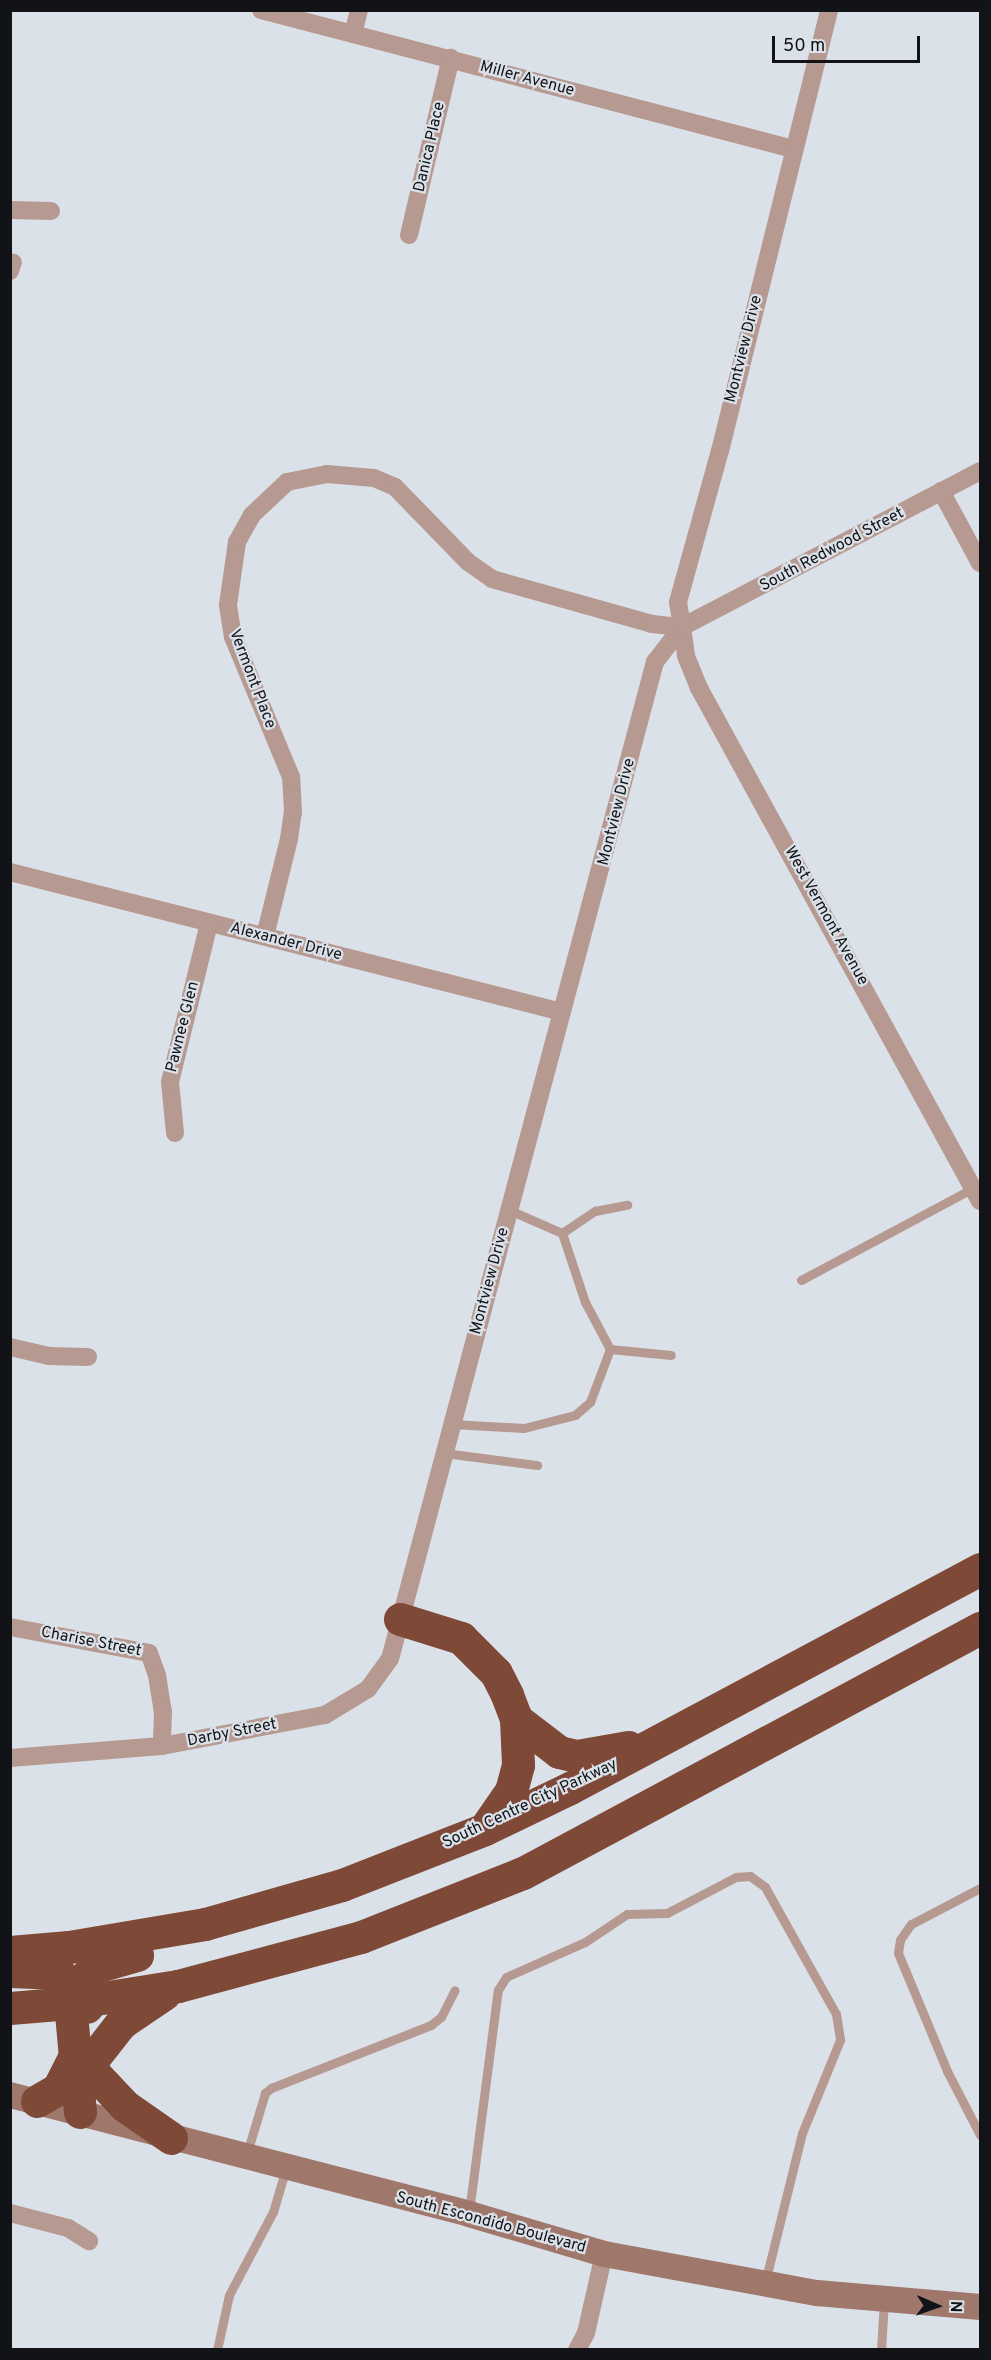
<!DOCTYPE html>
<style>
body{margin:0}
#map{position:relative;width:991px;height:2360px;overflow:hidden;background:#dbe1e9;font-family:Overpass,sans-serif}
div>[style]{position:absolute}
.lane>*{height:9px;margin:-4.5px;padding:0 4.5px;transform-origin:4.5px;border-radius:4.5px;background:#b69a91}
.street>*{height:18px;margin:-9px;padding:0 9px;transform-origin:9px;border-radius:9px;background:#b69a91}
.secondary>*{height:26px;margin:-13px;padding:0 13px;transform-origin:13px;border-radius:13px;background:#a0776b}
.highway>*{height:33px;margin:-16.5px;padding:0 16.5px;transform-origin:16.5px;border-radius:16.5px;background:#7f4938}
span{translate:-50% -50%;white-space:nowrap;text-align:center;line-height:1.15;-webkit-text-stroke:4.5px #dbe1e9;paint-order:stroke}
.street-label{font-size:16px;color:#111316}
.frame{position:absolute;inset:0;border:12px solid #111316;pointer-events:none}
.north{position:absolute;left:907px;top:2276px;width:60px;height:60px;-webkit-text-stroke:4px #dbe1e9;paint-order:stroke;rotate:92deg;font-size:16px;font-weight:700;line-height:24px;text-align:center;color:#111316}
.north::after{content:'';display:block;margin:auto;width:21px;height:27px;background:#111316;clip-path:polygon(50% 0,100% 100%,50% 72%,0 100%)}
.scale{position:absolute;left:772px;top:36px;width:148px;height:27px;box-sizing:border-box;border:3px solid #111316;border-top:0;padding-left:8px;font-size:18px;line-height:21px;white-space:nowrap;color:#111316;-webkit-text-stroke:4px #dbe1e9;paint-order:stroke}
</style>
<div id="map">
<div class="lane">
<i style="left:509px;top:1210px;width:58px;rotate:23.5deg"></i>
<i style="left:562px;top:1233px;width:73px;rotate:71.6deg"></i>
<i style="left:585px;top:1302px;width:53px;rotate:62deg"></i>
<i style="left:610px;top:1349px;width:61px;rotate:5.6deg"></i>
<i style="left:562px;top:1233px;width:40px;rotate:-34deg"></i>
<i style="left:595px;top:1211px;width:33px;rotate:-11deg"></i>
<i style="left:801px;top:1280px;width:195px;rotate:-28.1deg"></i>
<i style="left:452px;top:1424px;width:72px;rotate:3.2deg"></i>
<i style="left:524px;top:1428px;width:53px;rotate:-14.3deg"></i>
<i style="left:575px;top:1415px;width:20px;rotate:-41deg"></i>
<i style="left:590px;top:1402px;width:57px;rotate:-69.3deg"></i>
<i style="left:444px;top:1453px;width:94px;rotate:7.4deg"></i>
<i style="left:980px;top:1888px;width:78px;rotate:152.4deg"></i>
<i style="left:911px;top:1924px;width:19px;rotate:125deg"></i>
<i style="left:900px;top:1940px;width:13px;rotate:99deg"></i>
<i style="left:898px;top:1953px;width:128px;rotate:67.4deg"></i>
<i style="left:947px;top:2071px;width:72px;rotate:62.7deg"></i>
<i style="left:246px;top:2156px;width:66px;rotate:-73.2deg"></i>
<i style="left:265px;top:2093px;width:8px;rotate:-40deg"></i>
<i style="left:271px;top:2088px;width:172px;rotate:-21.5deg"></i>
<i style="left:431px;top:2025px;width:13px;rotate:-39deg"></i>
<i style="left:441px;top:2017px;width:30px;rotate:-63deg"></i>
<i style="left:469px;top:2212px;width:224px;rotate:-82.6deg"></i>
<i style="left:498px;top:1990px;width:15px;rotate:-58deg"></i>
<i style="left:506px;top:1977px;width:86px;rotate:-23.9deg"></i>
<i style="left:585px;top:1942px;width:50px;rotate:-33.7deg"></i>
<i style="left:627px;top:1914px;width:40px;rotate:-1.4deg"></i>
<i style="left:667px;top:1913px;width:78px;rotate:-27.6deg"></i>
<i style="left:736px;top:1877px;width:14px;rotate:-4deg"></i>
<i style="left:750px;top:1876px;width:19px;rotate:36deg"></i>
<i style="left:765px;top:1887px;width:145px;rotate:60.8deg"></i>
<i style="left:836px;top:2014px;width:26px;rotate:81deg"></i>
<i style="left:840px;top:2040px;width:100px;rotate:112.2deg"></i>
<i style="left:802px;top:2133px;width:154px;rotate:103.9deg"></i>
<i style="left:217px;top:2350px;width:56px;rotate:-77.7deg"></i>
<i style="left:229px;top:2295px;width:94px;rotate:-62.1deg"></i>
<i style="left:273px;top:2212px;width:46px;rotate:-73.5deg"></i>
<i style="left:881px;top:2350px;width:49px;rotate:-86.5deg"></i>
</div>
<div class="street">
<i style="left:261px;top:10px;width:550px;rotate:14.64deg"></i>
<i style="left:353px;top:34px;width:25px;rotate:-76deg"></i>
<i style="left:10px;top:210px;width:41px;rotate:1.4deg"></i>
<i style="left:409px;top:235px;width:182px;rotate:-76.7deg"></i>
<i style="left:10px;top:271px;width:9px;rotate:-72deg"></i>
<i style="left:941px;top:491px;width:82px;rotate:61.6deg"></i>
<i style="left:682px;top:627px;width:29px;rotate:82deg"></i>
<i style="left:686px;top:656px;width:35px;rotate:68deg"></i>
<i style="left:699px;top:688px;width:585px;rotate:61.29deg"></i>
<i style="left:10px;top:872px;width:569px;rotate:14.23deg"></i>
<i style="left:265px;top:936px;width:100px;rotate:-76.1deg"></i>
<i style="left:289px;top:839px;width:27px;rotate:-82deg"></i>
<i style="left:293px;top:812px;width:35px;rotate:-93deg"></i>
<i style="left:291px;top:777px;width:152px;rotate:-112.5deg"></i>
<i style="left:233px;top:637px;width:32px;rotate:-99deg"></i>
<i style="left:228px;top:605px;width:64px;rotate:-81.9deg"></i>
<i style="left:237px;top:542px;width:31px;rotate:-61deg"></i>
<i style="left:252px;top:515px;width:48px;rotate:-43.3deg"></i>
<i style="left:287px;top:482px;width:41px;rotate:-11.3deg"></i>
<i style="left:327px;top:474px;width:47px;rotate:4.9deg"></i>
<i style="left:374px;top:478px;width:23px;rotate:23deg"></i>
<i style="left:395px;top:487px;width:105px;rotate:45.8deg"></i>
<i style="left:468px;top:562px;width:29px;rotate:35deg"></i>
<i style="left:492px;top:579px;width:166px;rotate:15.7deg"></i>
<i style="left:652px;top:624px;width:30px;rotate:6deg"></i>
<i style="left:682px;top:627px;width:336px;rotate:-27.6deg"></i>
<i style="left:175px;top:1133px;width:51px;rotate:-95.6deg"></i>
<i style="left:170px;top:1082px;width:164px;rotate:-76.2deg"></i>
<i style="left:10px;top:1347px;width:39px;rotate:13deg"></i>
<i style="left:48px;top:1356px;width:40px;rotate:1.4deg"></i>
<i style="left:10px;top:1627px;width:141px;rotate:10.6deg"></i>
<i style="left:149px;top:1653px;width:23px;rotate:70deg"></i>
<i style="left:157px;top:1675px;width:36px;rotate:81deg"></i>
<i style="left:163px;top:1711px;width:35px;rotate:92deg"></i>
<i style="left:10px;top:1758px;width:152px;rotate:-4.5deg"></i>
<i style="left:162px;top:1746px;width:166px;rotate:-10.8deg"></i>
<i style="left:325px;top:1715px;width:50px;rotate:-31.2deg"></i>
<i style="left:368px;top:1689px;width:37px;rotate:-54deg"></i>
<i style="left:390px;top:1659px;width:1032px;rotate:-75.12deg"></i>
<i style="left:655px;top:662px;width:44px;rotate:-52.4deg"></i>
<i style="left:682px;top:627px;width:25px;rotate:-99deg"></i>
<i style="left:678px;top:602px;width:157px;rotate:-74.5deg"></i>
<i style="left:720px;top:451px;width:454px;rotate:-76.1deg"></i>
<i style="left:10px;top:2213px;width:60px;rotate:14.5deg"></i>
<i style="left:68px;top:2228px;width:25px;rotate:32deg"></i>
<i style="left:577px;top:2350px;width:19px;rotate:-62deg"></i>
<i style="left:586px;top:2333px;width:81px;rotate:-77.2deg"></i>
</div>
<div class="secondary">
<i style="left:10px;top:2095px;width:474px;rotate:14.5deg"></i>
<i style="left:469px;top:2214px;width:141px;rotate:16.5deg"></i>
<i style="left:604px;top:2254px;width:217px;rotate:10.4deg"></i>
<i style="left:817px;top:2293px;width:164px;rotate:4.9deg"></i>
</div>
<div class="highway">
<i style="left:400px;top:1619px;width:64px;rotate:17.3deg"></i>
<i style="left:461px;top:1638px;width:49px;rotate:45deg"></i>
<i style="left:496px;top:1673px;width:25px;rotate:63deg"></i>
<i style="left:507px;top:1695px;width:26px;rotate:69deg"></i>
<i style="left:516px;top:1719px;width:46px;rotate:87.5deg"></i>
<i style="left:518px;top:1765px;width:27px;rotate:105deg"></i>
<i style="left:511px;top:1791px;width:44px;rotate:124.8deg"></i>
<i style="left:516px;top:1719px;width:54px;rotate:37.5deg"></i>
<i style="left:559px;top:1752px;width:18px;rotate:13deg"></i>
<i style="left:577px;top:1756px;width:52px;rotate:-10deg"></i>
<i style="left:10px;top:1952px;width:59px;rotate:-4.8deg"></i>
<i style="left:69px;top:1947px;width:138px;rotate:-9.6deg"></i>
<i style="left:205px;top:1924px;width:142px;rotate:-15.9deg"></i>
<i style="left:342px;top:1885px;width:154px;rotate:-21.4deg"></i>
<i style="left:485px;top:1829px;width:94px;rotate:-25.8deg"></i>
<i style="left:570px;top:1788px;width:465px;rotate:-28.1deg"></i>
<i style="left:10px;top:1971px;width:48px;rotate:2.4deg"></i>
<i style="left:58px;top:1973px;width:30px;rotate:41deg"></i>
<i style="left:81px;top:1993px;width:15px;rotate:67deg"></i>
<i style="left:10px;top:2008px;width:60px;rotate:-4.8deg"></i>
<i style="left:70px;top:2003px;width:109px;rotate:-8.9deg"></i>
<i style="left:178px;top:1986px;width:189px;rotate:-15deg"></i>
<i style="left:361px;top:1937px;width:174px;rotate:-21.6deg"></i>
<i style="left:523px;top:1873px;width:519px;rotate:-28.2deg"></i>
<i style="left:92px;top:2060px;width:47px;rotate:-51.9deg"></i>
<i style="left:121px;top:2023px;width:52px;rotate:-34deg"></i>
<i style="left:93px;top:2072px;width:47px;rotate:46.7deg"></i>
<i style="left:125px;top:2106px;width:56px;rotate:34.8deg"></i>
<i style="left:37px;top:2101px;width:24px;rotate:-30deg"></i>
<i style="left:58px;top:2089px;width:37px;rotate:-63deg"></i>
<i style="left:80px;top:2112px;width:109px;rotate:-95.2deg"></i>
<i style="left:70px;top:2003px;width:8px;rotate:-76deg"></i>
<i style="left:72px;top:1995px;width:34px;rotate:-53deg"></i>
<i style="left:92px;top:1968px;width:47px;rotate:-16.1deg"></i>
</div>
<div class="street-label">
<span style="left:527px;top:79px;rotate:15deg">Miller Avenue</span>
<span style="left:430px;top:147px;rotate:-77deg">Danica Place</span>
<span style="left:744px;top:349px;rotate:-76deg">Montview Drive</span>
<span style="left:832px;top:550px;rotate:-28deg">South Redwood Street</span>
<span style="left:252px;top:679px;rotate:69deg">Vermont Place</span>
<span style="left:617px;top:812px;rotate:-76deg">Montview Drive</span>
<span style="left:826px;top:916px;rotate:61deg">West Vermont Avenue</span>
<span style="left:286px;top:942px;rotate:14deg">Alexander Drive</span>
<span style="left:183px;top:1027px;rotate:-76deg">Pawnee Glen</span>
<span style="left:490px;top:1281px;rotate:-75deg">Montview Drive</span>
<span style="left:91px;top:1642px;rotate:11deg">Charise Street</span>
<span style="left:232px;top:1733px;rotate:-11deg">Darby Street</span>
<span style="left:530px;top:1804px;rotate:-25deg">South Centre City Parkway</span>
<span style="left:491px;top:2223px;rotate:15deg">South Escondido Boulevard</span>
</div>
<div class="frame"></div>
<div class="north">N</div>
<div class="scale">50 m</div>
</div>
